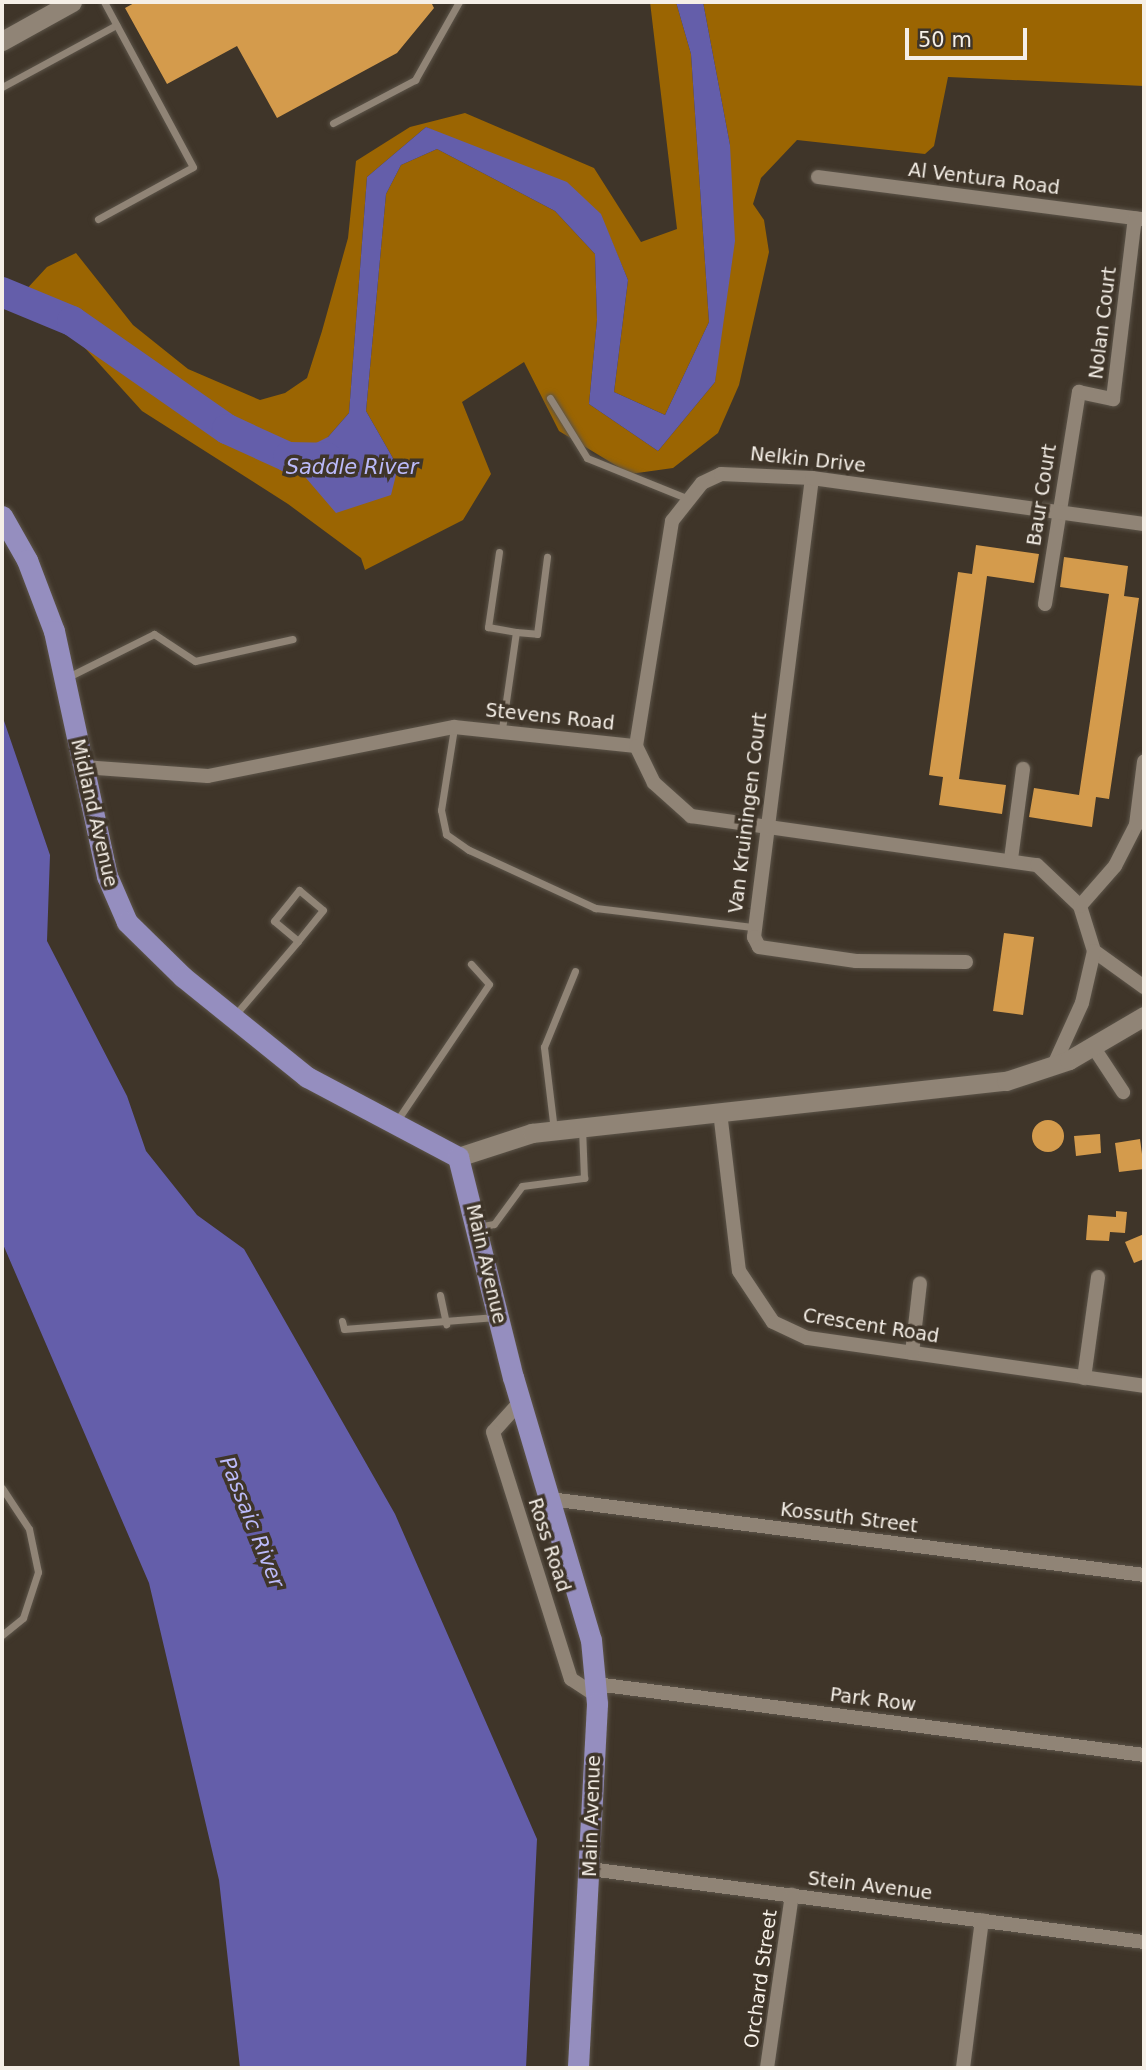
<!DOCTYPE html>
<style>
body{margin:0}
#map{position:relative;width:1146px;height:2070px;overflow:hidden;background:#3f3529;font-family:"DejaVu Sans",sans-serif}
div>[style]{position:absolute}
.forest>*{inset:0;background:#9b6502}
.water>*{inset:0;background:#645eaa}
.river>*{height:30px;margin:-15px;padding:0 15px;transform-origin:15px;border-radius:15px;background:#645eaa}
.building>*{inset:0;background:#d49b4c}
.round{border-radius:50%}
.roads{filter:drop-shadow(0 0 2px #5c5449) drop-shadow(0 0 2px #5c5449)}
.lane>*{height:7px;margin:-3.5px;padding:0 3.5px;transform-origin:3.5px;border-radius:3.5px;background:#908476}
.street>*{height:14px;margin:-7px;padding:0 7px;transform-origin:7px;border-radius:7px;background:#908476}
.secondary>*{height:19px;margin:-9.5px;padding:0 9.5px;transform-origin:9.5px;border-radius:9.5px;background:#908476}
.primary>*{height:21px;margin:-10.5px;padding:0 10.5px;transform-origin:10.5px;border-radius:10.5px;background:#958ebf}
span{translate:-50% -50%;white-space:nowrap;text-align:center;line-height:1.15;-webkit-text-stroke:7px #3f3529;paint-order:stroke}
.street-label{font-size:19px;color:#f5efe7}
.water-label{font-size:21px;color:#bbbaf9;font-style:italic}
.frame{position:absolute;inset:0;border:4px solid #f5efe7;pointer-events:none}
.scale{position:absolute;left:905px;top:28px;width:122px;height:32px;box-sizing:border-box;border:4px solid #f5efe7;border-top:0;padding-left:9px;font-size:21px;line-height:24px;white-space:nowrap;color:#f5efe7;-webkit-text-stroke:5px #3f3529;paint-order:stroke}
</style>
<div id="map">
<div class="forest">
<i style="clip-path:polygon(650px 2px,676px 2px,691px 54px,709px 322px,665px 415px,614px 392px,628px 280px,600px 214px,426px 127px,367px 177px,349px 413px,328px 437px,398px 467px,366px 411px,386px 194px,401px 165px,437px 149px,555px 211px,595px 254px,597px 320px,589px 404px,658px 451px,715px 382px,730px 145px,703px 2px,1144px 2px,1144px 86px,948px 77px,934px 146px,925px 154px,797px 140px,761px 178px,753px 204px,764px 220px,769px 252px,739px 385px,718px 433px,673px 468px,630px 474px,559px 431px,524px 362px,462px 402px,491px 474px,463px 520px,365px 570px,361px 558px,288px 504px,142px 411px,65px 326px,11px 306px,47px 267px,76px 253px,133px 325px,188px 369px,260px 400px,285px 393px,307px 378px,322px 331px,348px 238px,356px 161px,410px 127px,465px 113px,594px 168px,641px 242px,677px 229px)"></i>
</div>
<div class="water">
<i style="clip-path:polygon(676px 2px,703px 2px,730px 145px,735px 241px,715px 382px,658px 451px,589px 404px,597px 320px,595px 254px,555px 211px,437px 149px,401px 165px,386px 194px,366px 411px,398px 467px,391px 495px,336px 513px,288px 457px,328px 437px,349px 413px,367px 177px,426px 127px,567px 182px,601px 214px,628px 280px,614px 392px,665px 415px,709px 322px,691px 54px)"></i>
<i style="clip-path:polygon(2px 715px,50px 855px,47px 941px,127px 1096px,146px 1151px,197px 1215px,244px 1249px,395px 1514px,537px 1839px,526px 2068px,240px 2068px,219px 1880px,149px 1583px,2px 1242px)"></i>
</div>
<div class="river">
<i style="left:2px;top:292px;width:76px;rotate:22.5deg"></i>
<i style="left:72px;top:321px;width:189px;rotate:34.9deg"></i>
<i style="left:227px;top:429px;width:67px;rotate:24.7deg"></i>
<i style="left:288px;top:457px;width:39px;rotate:1deg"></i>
</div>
<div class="building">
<i style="clip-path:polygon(136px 2px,431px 2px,434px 8px,397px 53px,277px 118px,237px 46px,167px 84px,125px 8px)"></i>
<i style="clip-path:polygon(976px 545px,1039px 554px,1034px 583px,987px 576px,983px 606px,959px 779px,1006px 785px,1002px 814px,939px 805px,943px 777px,929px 775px,958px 572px,972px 574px)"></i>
<i style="clip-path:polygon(1064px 557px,1128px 566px,1124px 596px,1139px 598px,1109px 799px,1096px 797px,1092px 827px,1029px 817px,1034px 788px,1079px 795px,1109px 594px,1060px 587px)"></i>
<i style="clip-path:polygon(1004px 933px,1034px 937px,1023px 1015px,993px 1011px)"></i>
<i class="round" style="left:1032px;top:1120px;width:32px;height:32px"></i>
<i style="clip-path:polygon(1100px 1134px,1101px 1153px,1076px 1156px,1074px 1136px)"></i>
<i style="clip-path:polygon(1140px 1139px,1144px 1169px,1119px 1172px,1115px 1143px)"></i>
<i style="clip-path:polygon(1116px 1211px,1127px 1212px,1125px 1233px,1110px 1232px,1109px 1241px,1086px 1240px,1088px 1215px,1116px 1217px)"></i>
<i style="clip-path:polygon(1144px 1234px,1144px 1259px,1134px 1263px,1125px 1242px)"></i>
</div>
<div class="roads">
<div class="lane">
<i style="left:2px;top:87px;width:130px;rotate:-28.5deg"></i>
<i style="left:333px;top:123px;width:93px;rotate:-27.7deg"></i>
<i style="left:415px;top:80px;width:90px;rotate:-60.6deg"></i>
<i style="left:98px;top:219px;width:108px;rotate:-28.7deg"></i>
<i style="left:193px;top:167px;width:187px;rotate:-118.3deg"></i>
<i style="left:550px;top:398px;width:70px;rotate:58.3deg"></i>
<i style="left:587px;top:458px;width:107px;rotate:22deg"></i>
<i style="left:499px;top:552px;width:76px;rotate:98.3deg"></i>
<i style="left:488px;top:627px;width:28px;rotate:10deg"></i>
<i style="left:68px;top:677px;width:96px;rotate:-26.6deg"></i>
<i style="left:154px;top:634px;width:49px;rotate:33.4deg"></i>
<i style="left:195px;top:661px;width:100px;rotate:-12.7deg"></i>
<i style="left:454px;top:728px;width:83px;rotate:99deg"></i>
<i style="left:441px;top:810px;width:25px;rotate:78deg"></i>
<i style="left:446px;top:834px;width:28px;rotate:35deg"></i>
<i style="left:469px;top:850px;width:139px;rotate:24.7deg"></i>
<i style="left:595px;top:908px;width:159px;rotate:6.9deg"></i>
<i style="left:502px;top:729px;width:98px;rotate:-81.8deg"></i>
<i style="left:516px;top:632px;width:21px;rotate:5deg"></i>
<i style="left:537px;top:634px;width:78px;rotate:-82.6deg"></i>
<i style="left:299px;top:890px;width:31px;rotate:40deg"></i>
<i style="left:323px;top:910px;width:40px;rotate:129deg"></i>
<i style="left:298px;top:941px;width:31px;rotate:-140deg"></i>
<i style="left:274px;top:921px;width:40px;rotate:-51deg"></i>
<i style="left:235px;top:1015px;width:97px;rotate:-49.6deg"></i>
<i style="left:396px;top:1122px;width:166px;rotate:-56deg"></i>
<i style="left:489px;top:984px;width:27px;rotate:-132deg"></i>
<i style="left:554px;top:1130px;width:84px;rotate:-96.9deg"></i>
<i style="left:544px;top:1047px;width:82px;rotate:-67.8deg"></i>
<i style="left:478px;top:1227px;width:16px;rotate:-11deg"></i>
<i style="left:494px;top:1224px;width:47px;rotate:-53.6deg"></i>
<i style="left:522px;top:1186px;width:63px;rotate:-7.4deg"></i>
<i style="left:584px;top:1178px;width:50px;rotate:-92.3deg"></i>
<i style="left:440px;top:1295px;width:30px;rotate:78deg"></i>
<i style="left:342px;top:1321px;width:8px;rotate:76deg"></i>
<i style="left:344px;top:1329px;width:152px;rotate:-4.5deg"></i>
<i style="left:2px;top:1488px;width:49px;rotate:56.6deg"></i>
<i style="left:29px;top:1529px;width:44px;rotate:78.2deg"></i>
<i style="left:38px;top:1572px;width:48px;rotate:108.1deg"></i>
<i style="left:23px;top:1618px;width:27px;rotate:141deg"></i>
</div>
<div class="street">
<i style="left:818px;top:177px;width:328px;rotate:7.4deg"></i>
<i style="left:812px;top:478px;width:463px;rotate:97.2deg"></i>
<i style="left:754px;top:937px;width:11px;rotate:63deg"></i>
<i style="left:759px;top:947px;width:98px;rotate:8.2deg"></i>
<i style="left:856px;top:961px;width:110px;rotate:0.5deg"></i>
<i style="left:1045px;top:604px;width:215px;rotate:-80.9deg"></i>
<i style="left:1079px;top:392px;width:35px;rotate:12deg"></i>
<i style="left:1113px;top:399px;width:182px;rotate:-83.1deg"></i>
<i style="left:636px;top:746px;width:228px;rotate:-80.9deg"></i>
<i style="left:672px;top:521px;width:48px;rotate:-51.7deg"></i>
<i style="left:702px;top:483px;width:21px;rotate:-25deg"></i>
<i style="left:721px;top:474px;width:91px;rotate:2.5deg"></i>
<i style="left:812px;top:478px;width:335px;rotate:7.9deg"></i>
<i style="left:83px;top:767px;width:125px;rotate:4.1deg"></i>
<i style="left:208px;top:776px;width:251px;rotate:-11.3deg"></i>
<i style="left:454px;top:727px;width:183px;rotate:6deg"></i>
<i style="left:636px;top:746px;width:41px;rotate:64.1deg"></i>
<i style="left:654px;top:783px;width:50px;rotate:41.7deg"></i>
<i style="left:691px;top:816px;width:349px;rotate:8.1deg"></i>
<i style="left:1037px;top:865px;width:59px;rotate:43.6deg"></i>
<i style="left:1080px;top:906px;width:47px;rotate:72.7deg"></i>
<i style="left:1094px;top:951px;width:62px;rotate:35.8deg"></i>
<i style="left:1011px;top:859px;width:91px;rotate:-82.4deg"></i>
<i style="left:1080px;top:906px;width:53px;rotate:-48.8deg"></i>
<i style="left:1115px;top:866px;width:46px;rotate:-62.9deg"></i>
<i style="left:1136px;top:825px;width:64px;rotate:-82.8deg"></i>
<i style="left:1094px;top:1048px;width:53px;rotate:56.6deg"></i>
<i style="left:1053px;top:1067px;width:70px;rotate:-65.6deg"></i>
<i style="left:1082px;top:1003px;width:53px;rotate:-77deg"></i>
<i style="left:720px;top:1112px;width:160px;rotate:83.2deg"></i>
<i style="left:739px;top:1271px;width:61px;rotate:56.3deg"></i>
<i style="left:773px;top:1322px;width:38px;rotate:25deg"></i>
<i style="left:808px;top:1338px;width:339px;rotate:8.1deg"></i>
<i style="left:912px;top:1353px;width:70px;rotate:-83.5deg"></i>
<i style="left:1084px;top:1378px;width:102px;rotate:-82.1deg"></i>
<i style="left:520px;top:1402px;width:40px;rotate:132deg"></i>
<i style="left:493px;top:1432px;width:259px;rotate:72.5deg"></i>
<i style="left:571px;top:1679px;width:30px;rotate:33deg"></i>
<i style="left:550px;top:1499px;width:599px;rotate:7.29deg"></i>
<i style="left:596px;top:1684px;width:553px;rotate:7.38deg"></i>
<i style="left:590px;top:1869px;width:559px;rotate:7.51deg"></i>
<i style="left:767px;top:2068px;width:175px;rotate:-81.8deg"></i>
<i style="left:963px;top:2068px;width:149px;rotate:-82.7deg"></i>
</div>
<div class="secondary">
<i style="left:2px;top:41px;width:80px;rotate:-29.1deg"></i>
<i style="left:458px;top:1157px;width:78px;rotate:-18deg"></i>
<i style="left:532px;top:1133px;width:477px;rotate:-6.3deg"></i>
<i style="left:1006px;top:1081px;width:66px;rotate:-18.4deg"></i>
<i style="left:1069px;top:1060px;width:87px;rotate:-30.4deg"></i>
</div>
<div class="primary">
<i style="left:2px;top:516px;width:51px;rotate:60.4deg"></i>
<i style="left:27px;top:560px;width:76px;rotate:69.2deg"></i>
<i style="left:54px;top:631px;width:251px;rotate:77.8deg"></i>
<i style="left:107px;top:876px;width:50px;rotate:66.5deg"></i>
<i style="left:127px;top:922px;width:78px;rotate:44.5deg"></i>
<i style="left:183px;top:977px;width:159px;rotate:38.9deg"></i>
<i style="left:307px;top:1077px;width:171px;rotate:27.9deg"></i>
<i style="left:458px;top:1157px;width:227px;rotate:76deg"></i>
<i style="left:513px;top:1377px;width:274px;rotate:73.5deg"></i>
<i style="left:591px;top:1640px;width:64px;rotate:84.6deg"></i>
<i style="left:597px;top:1704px;width:364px;rotate:93deg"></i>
</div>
</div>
<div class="street-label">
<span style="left:984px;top:179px;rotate:7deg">Al Ventura Road</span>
<span style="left:1103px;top:323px;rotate:-83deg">Nolan Court</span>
<span style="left:808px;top:460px;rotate:6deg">Nelkin Drive</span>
<span style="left:1042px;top:495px;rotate:-81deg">Baur Court</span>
<span style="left:550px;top:717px;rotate:6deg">Stevens Road</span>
<span style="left:94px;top:813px;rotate:77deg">Midland Avenue</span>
<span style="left:748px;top:813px;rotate:-83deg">Van Kruiningen Court</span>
<span style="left:486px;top:1264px;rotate:77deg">Main Avenue</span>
<span style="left:871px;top:1326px;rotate:9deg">Crescent Road</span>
<span style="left:849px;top:1518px;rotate:7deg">Kossuth Street</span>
<span style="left:549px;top:1545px;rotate:72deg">Ross Road</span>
<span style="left:873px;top:1700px;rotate:7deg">Park Row</span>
<span style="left:592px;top:1816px;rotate:-88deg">Main Avenue</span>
<span style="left:870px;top:1886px;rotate:7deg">Stein Avenue</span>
<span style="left:761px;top:1979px;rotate:-82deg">Orchard Street</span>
</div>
<div class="water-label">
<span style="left:352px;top:467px">Saddle River</span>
<span style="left:252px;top:1522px;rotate:68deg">Passaic River</span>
</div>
<div class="frame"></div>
<div class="scale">50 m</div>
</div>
